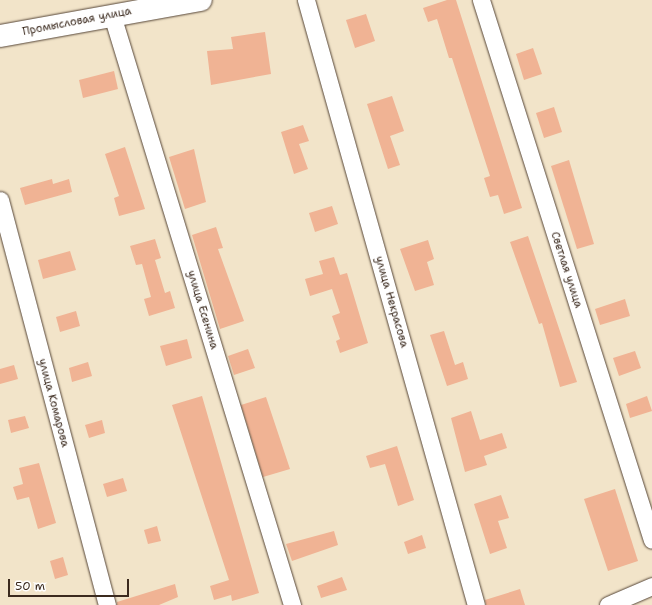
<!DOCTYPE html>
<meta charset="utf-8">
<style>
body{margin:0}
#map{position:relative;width:652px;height:605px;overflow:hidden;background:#f2e4c9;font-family:"Shantell Sans",sans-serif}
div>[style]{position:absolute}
.building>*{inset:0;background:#f0b394}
.roads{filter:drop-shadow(0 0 1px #564638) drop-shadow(0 0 1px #564638)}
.minor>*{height:17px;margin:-8.5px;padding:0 8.5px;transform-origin:8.5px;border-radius:8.5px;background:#fff}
.secondary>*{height:22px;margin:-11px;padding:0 11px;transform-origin:11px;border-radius:11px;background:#fff}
span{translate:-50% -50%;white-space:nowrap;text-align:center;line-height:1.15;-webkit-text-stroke:3px #fff;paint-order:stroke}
.street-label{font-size:11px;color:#3b2a1e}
.scale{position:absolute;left:8px;top:579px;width:121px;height:18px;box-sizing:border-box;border:2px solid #3b2a1e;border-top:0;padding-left:5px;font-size:12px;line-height:14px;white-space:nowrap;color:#3b2a1e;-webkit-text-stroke:3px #fff;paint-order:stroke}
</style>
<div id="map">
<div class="building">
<i style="clip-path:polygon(447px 0,456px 0,522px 208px,504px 214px,498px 195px,490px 197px,484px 178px,490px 176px,452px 58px,449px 58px,437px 19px,428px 22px,423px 8px)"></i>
<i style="clip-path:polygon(366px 14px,375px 41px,355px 48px,346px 20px)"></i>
<i style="clip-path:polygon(265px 32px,271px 74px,211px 85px,207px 51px,233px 49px,231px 37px)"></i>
<i style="clip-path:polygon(533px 48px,542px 74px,524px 80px,516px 54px)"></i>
<i style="clip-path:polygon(114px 71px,118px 89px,83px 98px,79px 80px)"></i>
<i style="clip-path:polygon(392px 96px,404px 131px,390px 136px,400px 165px,388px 169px,367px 104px)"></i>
<i style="clip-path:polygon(554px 107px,562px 132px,544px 138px,536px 113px)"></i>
<i style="clip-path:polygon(303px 125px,309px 141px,299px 144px,308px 169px,294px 174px,281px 132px)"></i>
<i style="clip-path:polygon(125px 147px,145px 209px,119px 216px,114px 198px,119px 196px,105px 154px)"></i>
<i style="clip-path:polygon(194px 149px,206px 202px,185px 209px,169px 157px)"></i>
<i style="clip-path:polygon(569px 160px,594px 244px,577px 249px,551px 166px)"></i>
<i style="clip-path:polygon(52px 179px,53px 184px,69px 179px,72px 192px,25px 205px,20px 188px)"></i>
<i style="clip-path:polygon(332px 206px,338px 224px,315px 232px,309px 213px)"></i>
<i style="clip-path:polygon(216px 227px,223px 248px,218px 249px,244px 321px,220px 329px,192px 235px)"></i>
<i style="clip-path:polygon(528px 236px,577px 382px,560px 387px,542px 323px,539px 324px,510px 242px)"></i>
<i style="clip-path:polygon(155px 239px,161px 258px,155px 260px,165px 293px,170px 291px,175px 308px,149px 316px,144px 299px,151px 297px,142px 264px,136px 265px,130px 246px)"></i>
<i style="clip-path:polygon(428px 240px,434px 259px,427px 262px,434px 285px,415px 291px,400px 249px)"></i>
<i style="clip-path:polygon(70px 251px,76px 270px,43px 279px,38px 260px)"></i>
<i style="clip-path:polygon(334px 257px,340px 275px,347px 273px,368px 343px,340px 353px,336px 341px,340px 339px,332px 316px,340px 313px,332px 289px,310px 296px,305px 279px,323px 274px,319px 261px)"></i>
<i style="clip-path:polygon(625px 299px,630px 316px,600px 325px,595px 309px)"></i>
<i style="clip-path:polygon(76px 311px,80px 326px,60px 332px,56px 317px)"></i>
<i style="clip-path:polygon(444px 331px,455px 365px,463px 362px,468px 379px,447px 386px,430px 335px)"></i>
<i style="clip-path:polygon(187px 339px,192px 358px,166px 366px,160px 346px)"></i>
<i style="clip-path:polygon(248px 349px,255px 368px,234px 375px,228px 356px)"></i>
<i style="clip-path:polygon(635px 351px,641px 368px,619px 376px,613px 358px)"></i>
<i style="clip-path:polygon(88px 362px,92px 376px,72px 382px,69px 368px)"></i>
<i style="clip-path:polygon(14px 365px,18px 379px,0 384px,0 369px)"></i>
<i style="clip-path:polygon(202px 396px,259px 593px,232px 601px,231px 595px,214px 600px,210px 586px,229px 580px,172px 405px)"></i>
<i style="clip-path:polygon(647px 396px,652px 411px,630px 418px,626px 404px)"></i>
<i style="clip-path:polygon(266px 397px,290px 469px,263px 477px,241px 405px)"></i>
<i style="clip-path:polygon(471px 411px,480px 440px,502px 433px,507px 448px,484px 456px,487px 465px,465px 472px,451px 418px)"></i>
<i style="clip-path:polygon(25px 416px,29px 428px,11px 433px,8px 420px)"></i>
<i style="clip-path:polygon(102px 420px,105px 433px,89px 438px,85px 425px)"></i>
<i style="clip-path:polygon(397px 446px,414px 500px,398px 506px,385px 464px,370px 468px,366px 456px)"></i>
<i style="clip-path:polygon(39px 463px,56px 523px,38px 529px,29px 497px,17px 500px,13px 487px,23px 484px,19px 468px)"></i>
<i style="clip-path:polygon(123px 478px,127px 491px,107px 497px,103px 484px)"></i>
<i style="clip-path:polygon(615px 489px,638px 561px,608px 571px,584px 499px)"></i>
<i style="clip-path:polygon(501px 495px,509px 518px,498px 521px,507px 548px,490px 554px,474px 504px)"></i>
<i style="clip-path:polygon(157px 526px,161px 541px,148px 544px,144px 530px)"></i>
<i style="clip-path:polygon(334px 531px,338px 545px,292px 561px,286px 544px)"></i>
<i style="clip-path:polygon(422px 535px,426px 548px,408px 554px,404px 542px)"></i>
<i style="clip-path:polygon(63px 557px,68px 575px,55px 579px,50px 561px)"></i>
<i style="clip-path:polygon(342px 577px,347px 590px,321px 598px,317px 586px)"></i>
<i style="clip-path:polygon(175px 584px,178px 597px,159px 605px,117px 605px,117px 602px)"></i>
<i style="clip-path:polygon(520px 589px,525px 605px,486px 605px,485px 600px)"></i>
</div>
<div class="roads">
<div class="minor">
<i style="left:306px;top:0;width:628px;rotate:74.31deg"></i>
<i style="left:481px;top:0;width:566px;rotate:72.43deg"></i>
<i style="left:112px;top:15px;width:617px;rotate:73.03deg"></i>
<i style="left:0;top:200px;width:419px;rotate:75.2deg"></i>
<i style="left:608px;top:605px;width:48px;rotate:-23.4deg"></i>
</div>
<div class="secondary">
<i style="left:0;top:36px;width:204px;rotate:-10.2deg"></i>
</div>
</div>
<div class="street-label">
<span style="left:77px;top:22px;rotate:-11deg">Промысловая улица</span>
<span style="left:566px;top:270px;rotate:72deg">Светлая улица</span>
<span style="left:391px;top:302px;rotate:74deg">улица Некрасова</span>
<span style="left:202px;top:310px;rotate:73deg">улица Есенина</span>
<span style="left:53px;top:403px;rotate:75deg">улица Комарова</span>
</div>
<div class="scale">50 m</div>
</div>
